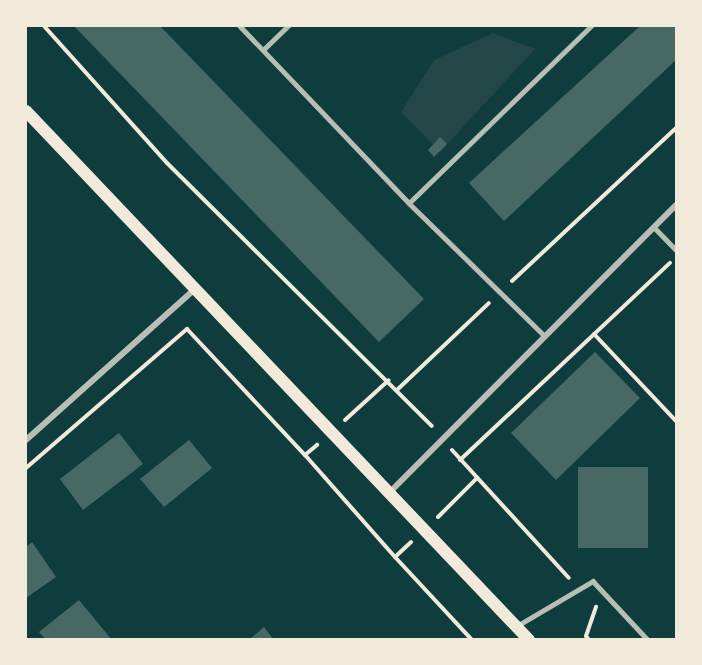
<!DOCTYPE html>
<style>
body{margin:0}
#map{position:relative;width:702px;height:665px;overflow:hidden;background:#0f3d3e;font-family:Montserrat,sans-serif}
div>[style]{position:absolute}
.green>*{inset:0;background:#244646}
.building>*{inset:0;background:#486865}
.path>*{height:4px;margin:-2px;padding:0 2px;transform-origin:2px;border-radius:2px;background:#f1e9da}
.service>*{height:4.5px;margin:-2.25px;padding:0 2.25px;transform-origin:2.25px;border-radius:2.25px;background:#b8beb3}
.minor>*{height:6px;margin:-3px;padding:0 3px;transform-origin:3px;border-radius:3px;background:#b8beb3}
.secondary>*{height:12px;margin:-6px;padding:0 6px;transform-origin:6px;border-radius:6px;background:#f1e9da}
span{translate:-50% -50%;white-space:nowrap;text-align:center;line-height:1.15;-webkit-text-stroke:4.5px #f1e9da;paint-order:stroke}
.frame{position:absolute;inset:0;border:27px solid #f1e9da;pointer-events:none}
</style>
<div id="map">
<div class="green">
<i style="clip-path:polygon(493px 33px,535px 49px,440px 152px,401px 112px,434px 60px)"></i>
</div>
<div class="building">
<i style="clip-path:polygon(74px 26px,160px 26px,424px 299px,379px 342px)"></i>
<i style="clip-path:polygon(640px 26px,676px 26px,676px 60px,504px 221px,469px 183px)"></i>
<i style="clip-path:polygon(440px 137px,447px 144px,434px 157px,428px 150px)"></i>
<i style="clip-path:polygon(595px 352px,640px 398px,556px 480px,511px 433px)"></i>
<i style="clip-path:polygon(119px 433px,143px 464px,83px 510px,60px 479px)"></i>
<i style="clip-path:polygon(189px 440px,212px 468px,164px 507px,140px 479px)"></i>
<i style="clip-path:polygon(578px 467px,648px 467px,648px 548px,578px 548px)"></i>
<i style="clip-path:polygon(32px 542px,56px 577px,26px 598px,26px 547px)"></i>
<i style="clip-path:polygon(79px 600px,112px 640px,46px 640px,39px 632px)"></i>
<i style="clip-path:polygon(264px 627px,274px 640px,249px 640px)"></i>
</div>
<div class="path">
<i style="left:44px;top:26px;width:184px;rotate:48.1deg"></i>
<i style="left:167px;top:163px;width:373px;rotate:44.8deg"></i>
<i style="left:512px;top:281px;width:224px;rotate:-43deg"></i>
<i style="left:594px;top:334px;width:120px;rotate:46.7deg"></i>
<i style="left:398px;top:389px;width:125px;rotate:-43.4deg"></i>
<i style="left:345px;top:420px;width:59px;rotate:-42.3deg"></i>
<i style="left:452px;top:450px;width:173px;rotate:47.6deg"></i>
<i style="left:305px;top:455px;width:136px;rotate:48.6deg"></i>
<i style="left:395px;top:557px;width:22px;rotate:-43deg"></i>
<i style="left:460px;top:460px;width:288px;rotate:-43.2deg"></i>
<i style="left:26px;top:468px;width:213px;rotate:-40.8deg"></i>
<i style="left:187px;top:329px;width:173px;rotate:46.9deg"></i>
<i style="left:305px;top:455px;width:16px;rotate:-40deg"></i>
<i style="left:438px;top:517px;width:54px;rotate:-45deg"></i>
<i style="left:395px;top:557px;width:113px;rotate:47.1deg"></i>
<i style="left:589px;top:640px;width:5px;rotate:-127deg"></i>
<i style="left:586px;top:636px;width:31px;rotate:-71deg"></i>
</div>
<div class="service">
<i style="left:240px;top:26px;width:245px;rotate:46.3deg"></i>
<i style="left:409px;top:203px;width:189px;rotate:44.4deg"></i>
<i style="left:263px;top:50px;width:35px;rotate:-44deg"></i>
<i style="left:409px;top:203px;width:254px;rotate:-44.2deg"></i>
<i style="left:654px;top:227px;width:32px;rotate:46deg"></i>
<i style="left:517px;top:626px;width:88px;rotate:-30.6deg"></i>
<i style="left:593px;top:581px;width:81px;rotate:47deg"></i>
</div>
<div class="minor">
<i style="left:26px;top:440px;width:227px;rotate:-41.8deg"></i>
<i style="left:391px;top:491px;width:404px;rotate:-45.1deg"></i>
</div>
<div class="secondary">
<i style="left:26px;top:111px;width:730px;rotate:46.44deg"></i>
</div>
<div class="frame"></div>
</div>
